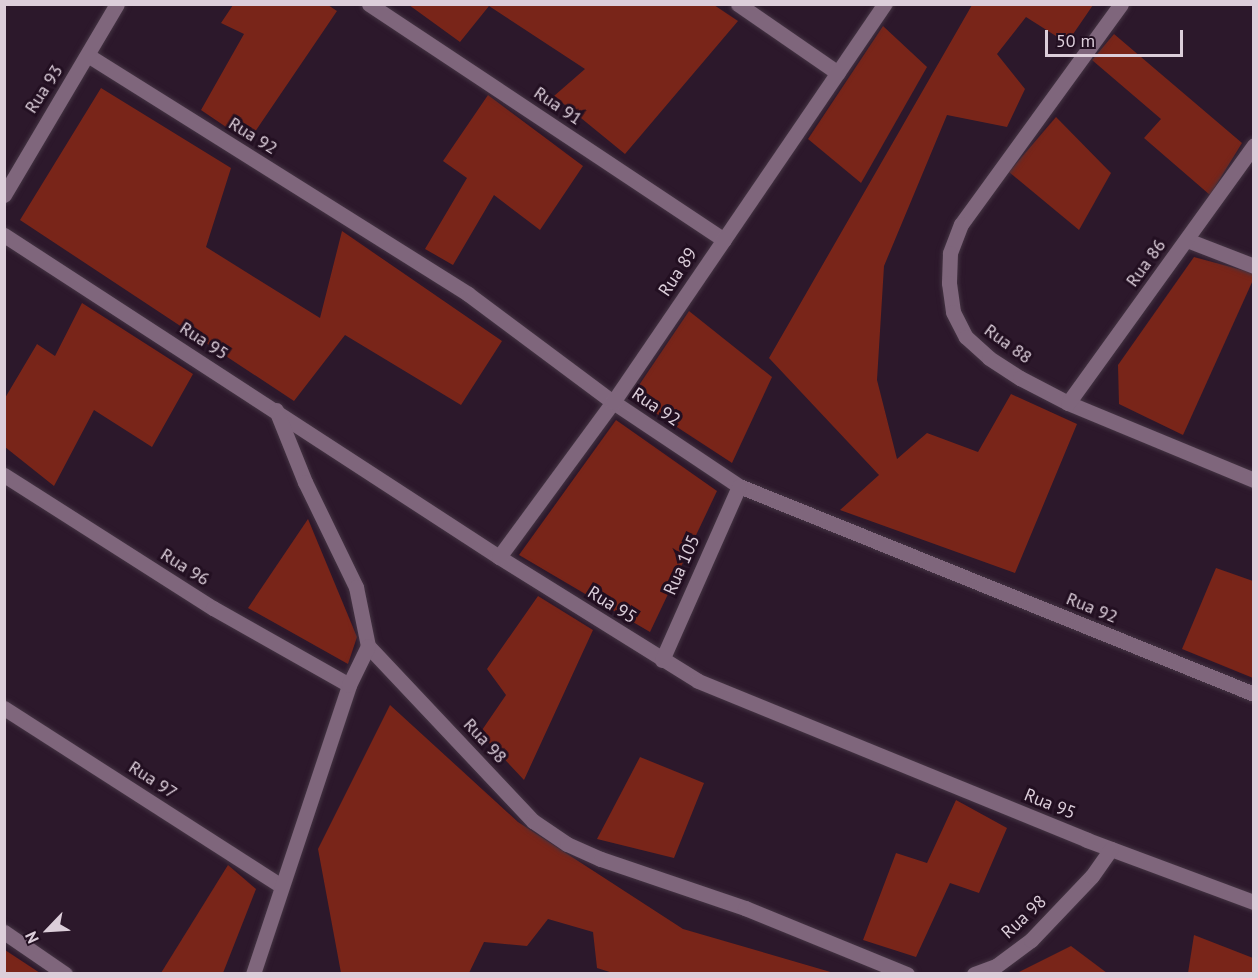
<!DOCTYPE html>
<style>
body{margin:0}
#map{position:relative;width:1258px;height:978px;overflow:hidden;background:#2c182b;font-family:"PT Sans",sans-serif}
div>[style]{position:absolute}
.green>*{inset:0;background:#792519}
.roads{filter:drop-shadow(0 0 2px #443443) drop-shadow(0 0 2px #443443)}
.minor>*{height:15px;margin:-7.5px;padding:0 7.5px;transform-origin:7.5px;border-radius:7.5px;background:#7f667c}
span{translate:-50% -50%;white-space:nowrap;text-align:center;line-height:1.15;-webkit-text-stroke:6px #220f21;paint-order:stroke}
.street-label{font-size:18px;color:#dcceda}
.frame{position:absolute;inset:0;border:6px solid #dcceda;pointer-events:none}
.north{position:absolute;left:18px;top:900px;width:60px;height:60px;-webkit-text-stroke:4px #220f21;paint-order:stroke;rotate:245deg;font-size:16px;font-weight:700;line-height:24px;text-align:center;color:#dcceda}
.north::after{content:'';display:block;margin:auto;width:21px;height:27px;background:#dcceda;clip-path:polygon(50% 0,100% 100%,50% 72%,0 100%)}
.scale{position:absolute;left:1045px;top:30px;width:138px;height:27px;box-sizing:border-box;border:3px solid #dcceda;border-top:0;padding-left:8px;font-size:18px;line-height:21px;white-space:nowrap;color:#dcceda;-webkit-text-stroke:4px #220f21;paint-order:stroke}
</style>
<div id="map">
<div class="green">
<i style="clip-path:polygon(233px 5px,328px 5px,337px 11px,248px 142px,201px 110px,244px 34px,221px 23px)"></i>
<i style="clip-path:polygon(409px 5px,714px 5px,738px 21px,625px 154px,554px 96px,585px 69px,489px 6px,460px 42px)"></i>
<i style="clip-path:polygon(972px 5px,1093px 5px,1067px 43px,1026px 17px,997px 54px,1025px 89px,1007px 127px,947px 115px,884px 266px,877px 380px,897px 459px,927px 433px,978px 452px,1011px 394px,1077px 424px,1015px 573px,840px 510px,879px 475px,769px 358px)"></i>
<i style="clip-path:polygon(883px 26px,927px 67px,861px 183px,808px 139px)"></i>
<i style="clip-path:polygon(1114px 34px,1242px 143px,1210px 195px,1144px 138px,1161px 119px,1092px 60px)"></i>
<i style="clip-path:polygon(101px 88px,231px 168px,206px 247px,320px 318px,342px 231px,502px 341px,461px 405px,345px 335px,294px 401px,20px 220px)"></i>
<i style="clip-path:polygon(488px 95px,583px 166px,540px 230px,494px 195px,453px 265px,425px 249px,467px 178px,443px 161px)"></i>
<i style="clip-path:polygon(1056px 117px,1111px 173px,1079px 230px,1009px 172px)"></i>
<i style="clip-path:polygon(1194px 257px,1253px 273px,1253px 280px,1183px 435px,1119px 404px,1118px 365px)"></i>
<i style="clip-path:polygon(82px 303px,193px 374px,152px 447px,94px 410px,54px 486px,5px 447px,5px 398px,37px 344px,55px 356px)"></i>
<i style="clip-path:polygon(689px 311px,772px 377px,732px 463px,631px 397px)"></i>
<i style="clip-path:polygon(616px 420px,717px 491px,650px 632px,519px 555px)"></i>
<i style="clip-path:polygon(308px 519px,357px 637px,348px 664px,248px 608px)"></i>
<i style="clip-path:polygon(1216px 568px,1253px 581px,1253px 678px,1182px 649px)"></i>
<i style="clip-path:polygon(538px 596px,593px 630px,524px 780px,480px 733px,506px 695px,487px 669px)"></i>
<i style="clip-path:polygon(390px 705px,518px 822px,683px 929px,834px 973px,613px 973px,597px 968px,593px 932px,548px 919px,527px 946px,484px 942px,469px 973px,341px 973px,318px 849px)"></i>
<i style="clip-path:polygon(640px 757px,704px 783px,674px 858px,597px 839px)"></i>
<i style="clip-path:polygon(956px 800px,1007px 828px,979px 893px,950px 883px,916px 957px,863px 940px,896px 853px,927px 863px)"></i>
<i style="clip-path:polygon(228px 865px,256px 889px,223px 973px,161px 973px)"></i>
<i style="clip-path:polygon(1194px 935px,1253px 958px,1253px 973px,1188px 973px)"></i>
<i style="clip-path:polygon(1071px 946px,1107px 973px,1017px 973px)"></i>
<i style="clip-path:polygon(5px 950px,40px 973px,5px 973px)"></i>
</div>
<div class="roads">
<div class="minor">
<i style="left:369px;top:4px;width:426px;rotate:33.6deg"></i>
<i style="left:738px;top:4px;width:121px;rotate:34.6deg"></i>
<i style="left:1121px;top:4px;width:272px;rotate:126deg"></i>
<i style="left:961px;top:224px;width:31px;rotate:111deg"></i>
<i style="left:950px;top:253px;width:30px;rotate:92deg"></i>
<i style="left:949px;top:283px;width:29px;rotate:82deg"></i>
<i style="left:953px;top:312px;width:28px;rotate:63deg"></i>
<i style="left:966px;top:337px;width:31px;rotate:42deg"></i>
<i style="left:989px;top:358px;width:37px;rotate:33deg"></i>
<i style="left:1020px;top:378px;width:54px;rotate:27.5deg"></i>
<i style="left:1068px;top:403px;width:201px;rotate:22.5deg"></i>
<i style="left:89px;top:56px;width:448px;rotate:32.1deg"></i>
<i style="left:468px;top:294px;width:181px;rotate:36.7deg"></i>
<i style="left:613px;top:402px;width:151px;rotate:33.7deg"></i>
<i style="left:739px;top:486px;width:555px;rotate:21.99deg"></i>
<i style="left:4px;top:195px;width:222px;rotate:-59.4deg"></i>
<i style="left:4px;top:235px;width:591px;rotate:33.04deg"></i>
<i style="left:499px;top:557px;width:234px;rotate:31.9deg"></i>
<i style="left:698px;top:681px;width:420px;rotate:22.2deg"></i>
<i style="left:1087px;top:840px;width:178px;rotate:20.4deg"></i>
<i style="left:1187px;top:240px;width:72px;rotate:21.2deg"></i>
<i style="left:1068px;top:403px;width:318px;rotate:-54.2deg"></i>
<i style="left:276px;top:410px;width:78px;rotate:68.1deg"></i>
<i style="left:305px;top:482px;width:117px;rotate:64.1deg"></i>
<i style="left:356px;top:587px;width:60px;rotate:78.5deg"></i>
<i style="left:4px;top:475px;width:248px;rotate:32.5deg"></i>
<i style="left:213px;top:608px;width:156px;rotate:29.5deg"></i>
<i style="left:499px;top:557px;width:192px;rotate:-53.7deg"></i>
<i style="left:613px;top:402px;width:482px;rotate:-55.7deg"></i>
<i style="left:368px;top:646px;width:241px;rotate:46.7deg"></i>
<i style="left:533px;top:821px;width:41px;rotate:34.1deg"></i>
<i style="left:567px;top:844px;width:37px;rotate:24deg"></i>
<i style="left:601px;top:859px;width:152px;rotate:18.8deg"></i>
<i style="left:745px;top:908px;width:175px;rotate:22.2deg"></i>
<i style="left:662px;top:660px;width:190px;rotate:-66.1deg"></i>
<i style="left:4px;top:708px;width:329px;rotate:32.7deg"></i>
<i style="left:4px;top:932px;width:74px;rotate:34.5deg"></i>
<i style="left:253px;top:974px;width:305px;rotate:-71.6deg"></i>
<i style="left:349px;top:685px;width:43px;rotate:-64deg"></i>
<i style="left:974px;top:974px;width:23px;rotate:-20deg"></i>
<i style="left:996px;top:966px;width:44px;rotate:-36.6deg"></i>
<i style="left:1031px;top:940px;width:88px;rotate:-46.4deg"></i>
<i style="left:1092px;top:876px;width:33px;rotate:-55deg"></i>
</div>
</div>
<div class="street-label">
<span style="left:44px;top:89px;rotate:-57deg">Rua 93</span>
<span style="left:558px;top:106px;rotate:34deg">Rua 91</span>
<span style="left:253px;top:136px;rotate:32deg">Rua 92</span>
<span style="left:1146px;top:263px;rotate:-54deg">Rua 86</span>
<span style="left:678px;top:272px;rotate:-56deg">Rua 89</span>
<span style="left:204px;top:341px;rotate:33deg">Rua 95</span>
<span style="left:1008px;top:344px;rotate:36deg">Rua 88</span>
<span style="left:656px;top:407px;rotate:34deg">Rua 92</span>
<span style="left:682px;top:565px;rotate:-66deg">Rua 105</span>
<span style="left:185px;top:567px;rotate:32deg">Rua 96</span>
<span style="left:612px;top:605px;rotate:32deg">Rua 95</span>
<span style="left:1092px;top:608px;rotate:22deg">Rua 92</span>
<span style="left:485px;top:741px;rotate:47deg">Rua 98</span>
<span style="left:153px;top:780px;rotate:33deg">Rua 97</span>
<span style="left:1050px;top:804px;rotate:22deg">Rua 95</span>
<span style="left:1024px;top:917px;rotate:-43deg">Rua 98</span>
</div>
<div class="frame"></div>
<div class="north">N</div>
<div class="scale">50 m</div>
</div>
